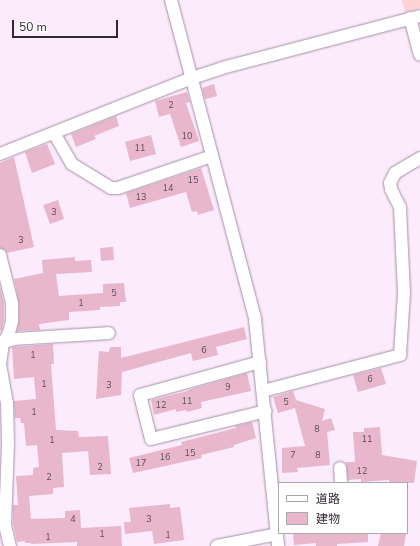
<!DOCTYPE html>
<meta charset="utf-8">
<style>
body{margin:0}
#map{position:relative;width:420px;height:546px;overflow:hidden;background:#fbebfc;font-family:"Nunito Sans","Noto Sans JP",sans-serif}
div>[style]{position:absolute}
.green>*{inset:0;background:#ffd3d3}
.building>*{inset:0;background:#e8b7cc}
.roads{filter:drop-shadow(0 0 1px #a390a4) drop-shadow(0 0 1px #a390a4)}
.minor>*{height:12px;margin:-6px;padding:0 6px;transform-origin:6px;border-radius:6px;background:#fff}
span{translate:-50% -50%;white-space:nowrap;text-align:center;line-height:1.15;-webkit-text-stroke:3px #fefefe;paint-order:stroke}
.number-label{font-size:9px;color:#5f4c58}
.number-label span{-webkit-text-stroke-width:0}
.legend{position:absolute;left:278px;top:482px;width:130px;height:52px;box-sizing:border-box;background:#fefefe;border:1px solid #aca9ac;margin:0;padding:5px 7px;list-style:none;font-size:12px;color:#312932}
.legend li{display:flex;align-items:center;gap:8px;height:20px}
.legend b{width:20px;border:1px solid #aca9ac}
.scale{position:absolute;left:12px;top:20px;width:106px;height:18px;box-sizing:border-box;border:2px solid #312932;border-top:0;padding-left:5px;font-size:12px;line-height:14px;white-space:nowrap;color:#312932;-webkit-text-stroke:3px #fefefe;paint-order:stroke}
</style>
<div id="map">
<div class="green">
<i style="clip-path:polygon(402px 0,420px 0,420px 8px,405px 12px)"></i>
</div>
<div class="building">
<i style="clip-path:polygon(214px 84px,217px 96px,205px 99px,202px 88px)"></i>
<i style="clip-path:polygon(187px 92px,190px 102px,186px 103px,199px 141px,181px 147px,170px 114px,159px 117px,155px 101px)"></i>
<i style="clip-path:polygon(116px 116px,119px 126px,94px 136px,96px 139px,76px 147px,71px 134px)"></i>
<i style="clip-path:polygon(151px 135px,156px 154px,130px 161px,125px 142px)"></i>
<i style="clip-path:polygon(47px 144px,55px 164px,32px 173px,25px 152px)"></i>
<i style="clip-path:polygon(14px 157px,34px 247px,7px 253px,5px 250px,0 248px,0 163px)"></i>
<i style="clip-path:polygon(201px 168px,214px 210px,198px 215px,197px 211px,192px 212px,186px 192px,130px 208px,126px 193px)"></i>
<i style="clip-path:polygon(58px 200px,64px 219px,50px 224px,43px 205px)"></i>
<i style="clip-path:polygon(113px 247px,114px 260px,101px 261px,100px 248px)"></i>
<i style="clip-path:polygon(75px 257px,75px 261px,91px 260px,92px 272px,56px 274px,59px 296px,103px 293px,103px 284px,124px 283px,126px 302px,120px 302px,120px 306px,100px 307px,100px 310px,69px 312px,69px 320px,39px 324px,40px 330px,17px 331px,19px 321px,19px 303px,14px 279px,43px 273px,42px 260px)"></i>
<i style="clip-path:polygon(0 286px,4px 304px,4px 320px,2px 330px,0 331px)"></i>
<i style="clip-path:polygon(244px 327px,247px 339px,216px 347px,218px 355px,193px 361px,191px 353px,122px 372px,121px 395px,96px 399px,99px 351px,109px 352px,110px 347px,121px 347px,121px 358px)"></i>
<i style="clip-path:polygon(53px 344px,54px 364px,51px 364px,56px 430px,78px 431px,79px 437px,108px 436px,111px 474px,90px 475px,88px 451px,62px 453px,64px 487px,53px 488px,53px 494px,29px 496px,31px 519px,65px 518px,65px 511px,80px 510px,81px 528px,121px 526px,122px 546px,77px 546px,77px 542px,31px 544px,31px 543px,25px 543px,25px 541px,17px 542px,13px 524px,13px 505px,18px 505px,16px 476px,33px 475px,33px 468px,39px 467px,37px 445px,26px 446px,24px 423px,21px 423px,20px 418px,15px 418px,14px 401px,36px 399px,34px 377px,14px 379px,12px 347px)"></i>
<i style="clip-path:polygon(381px 368px,386px 384px,358px 392px,353px 375px)"></i>
<i style="clip-path:polygon(247px 373px,251px 391px,201px 402px,202px 408px,187px 412px,186px 410px,176px 412px,176px 409px,154px 415px,151px 400px,188px 391px,188px 390px)"></i>
<i style="clip-path:polygon(293px 391px,296px 400px,325px 409px,322px 421px,331px 418px,335px 430px,327px 432px,330px 465px,297px 468px,298px 472px,282px 473px,282px 448px,305px 446px,295px 408px,278px 413px,273px 397px)"></i>
<i style="clip-path:polygon(252px 422px,256px 438px,234px 445px,234px 447px,201px 455px,202px 458px,133px 473px,129px 458px,182px 445px,181px 442px,236px 428px,235px 426px)"></i>
<i style="clip-path:polygon(380px 427px,382px 455px,417px 461px,414px 483px,389px 483px,389px 480px,361px 482px,361px 479px,348px 480px,346px 462px,355px 462px,353px 432px,364px 432px,364px 428px)"></i>
<i style="clip-path:polygon(170px 504px,170px 508px,180px 507px,184px 540px,154px 544px,152px 531px,125px 534px,124px 522px,131px 522px,129px 508px)"></i>
<i style="clip-path:polygon(293px 533px,368px 533px,368px 542px,337px 544px,337px 546px,316px 546px,316px 543px,294px 545px)"></i>
<i style="clip-path:polygon(381px 533px,406px 533px,404px 546px,378px 546px)"></i>
</div>
<div class="roads">
<div class="minor">
<i style="left:171px;top:0;width:330px;rotate:75.2deg"></i>
<i style="left:255px;top:319px;width:228px;rotate:84.2deg"></i>
<i style="left:410px;top:18px;width:38px;rotate:75deg"></i>
<i style="left:54px;top:133px;width:36px;rotate:60deg"></i>
<i style="left:72px;top:164px;width:46px;rotate:31.6deg"></i>
<i style="left:111px;top:188px;width:7px"></i>
<i style="left:118px;top:188px;width:99px;rotate:-18.8deg"></i>
<i style="left:0;top:154px;width:206px;rotate:-21.6deg"></i>
<i style="left:192px;top:78px;width:32px;rotate:-18deg"></i>
<i style="left:222px;top:68px;width:205px;rotate:-14.7deg"></i>
<i style="left:0;top:255px;width:49px;rotate:76deg"></i>
<i style="left:12px;top:303px;width:18px;rotate:90deg"></i>
<i style="left:12px;top:321px;width:12px;rotate:104deg"></i>
<i style="left:9px;top:333px;width:12px;rotate:121deg"></i>
<i style="left:3px;top:343px;width:21px;rotate:98deg"></i>
<i style="left:0;top:364px;width:39px;rotate:80deg"></i>
<i style="left:7px;top:402px;width:41px;rotate:88.6deg"></i>
<i style="left:8px;top:443px;width:82px;rotate:92.1deg"></i>
<i style="left:5px;top:525px;width:22px;rotate:77deg"></i>
<i style="left:1px;top:343px;width:14px;rotate:-17deg"></i>
<i style="left:14px;top:339px;width:95px;rotate:-3.6deg"></i>
<i style="left:260px;top:362px;width:124px;rotate:164.6deg"></i>
<i style="left:140px;top:395px;width:45px;rotate:76deg"></i>
<i style="left:151px;top:439px;width:118px;rotate:-13.7deg"></i>
<i style="left:263px;top:391px;width:142px;rotate:-14.7deg"></i>
<i style="left:400px;top:355px;width:62px;rotate:-86.3deg"></i>
<i style="left:404px;top:293px;width:86px;rotate:-92.7deg"></i>
<i style="left:400px;top:207px;width:20px;rotate:-117deg"></i>
<i style="left:391px;top:189px;width:6px;rotate:-99deg"></i>
<i style="left:390px;top:183px;width:11px;rotate:-63deg"></i>
<i style="left:395px;top:173px;width:29px;rotate:-31deg"></i>
<i style="left:340px;top:468px;width:15px;rotate:86deg"></i>
<i style="left:217px;top:546px;width:61px;rotate:-11.3deg"></i>
</div>
</div>
<div class="number-label">
<span style="left:171px;top:105px">2</span>
<span style="left:187px;top:136px">10</span>
<span style="left:140px;top:148px">11</span>
<span style="left:193px;top:180px">15</span>
<span style="left:168px;top:188px">14</span>
<span style="left:141px;top:197px">13</span>
<span style="left:54px;top:212px">3</span>
<span style="left:21px;top:240px">3</span>
<span style="left:114px;top:293px">5</span>
<span style="left:81px;top:303px">1</span>
<span style="left:204px;top:350px">6</span>
<span style="left:33px;top:355px">1</span>
<span style="left:370px;top:379px">6</span>
<span style="left:44px;top:384px">1</span>
<span style="left:109px;top:385px">3</span>
<span style="left:228px;top:387px">9</span>
<span style="left:187px;top:401px">11</span>
<span style="left:286px;top:402px">5</span>
<span style="left:161px;top:405px">12</span>
<span style="left:34px;top:412px">1</span>
<span style="left:317px;top:429px">8</span>
<span style="left:367px;top:439px">11</span>
<span style="left:52px;top:440px">1</span>
<span style="left:190px;top:453px">15</span>
<span style="left:293px;top:455px">7</span>
<span style="left:318px;top:455px">8</span>
<span style="left:165px;top:457px">16</span>
<span style="left:141px;top:463px">17</span>
<span style="left:100px;top:467px">2</span>
<span style="left:362px;top:471px">12</span>
<span style="left:49px;top:477px">2</span>
<span style="left:73px;top:519px">4</span>
<span style="left:149px;top:519px">3</span>
<span style="left:102px;top:534px">1</span>
<span style="left:168px;top:535px">1</span>
<span style="left:48px;top:537px">1</span>
</div>
<ul class="legend">
<li><b style="height:5px;background:#fff"></b>道路</li>
<li><b style="height:11px;background:#e8b7cc"></b>建物</li>
</ul>
<div class="scale">50 m</div>
</div>
